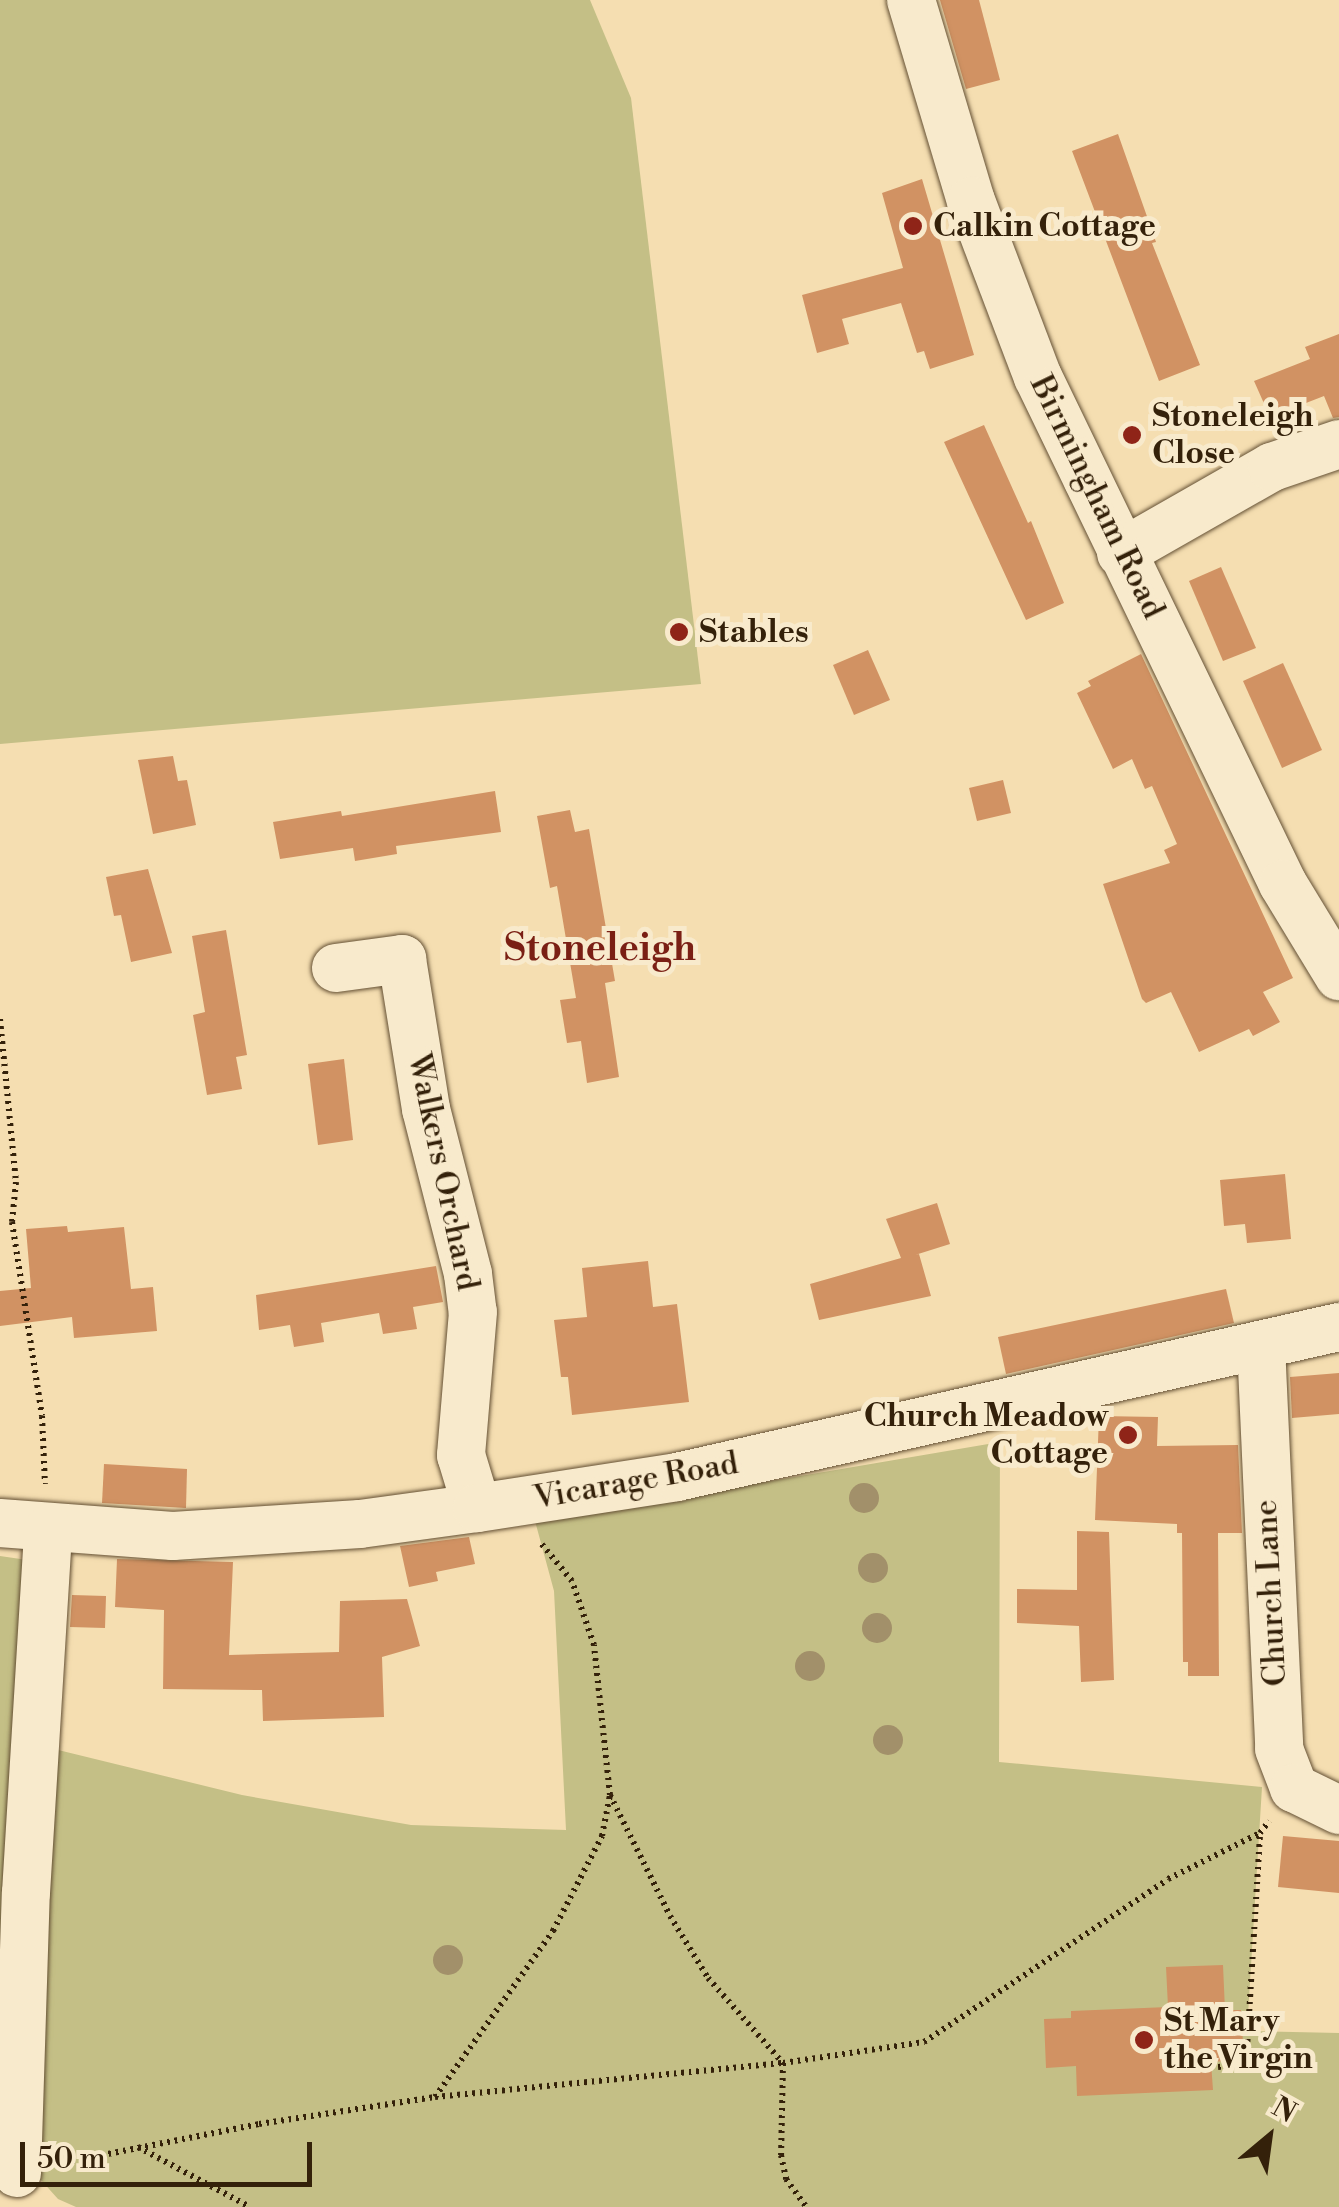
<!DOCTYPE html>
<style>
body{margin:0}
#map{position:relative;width:1339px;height:2207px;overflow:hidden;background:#f5deb1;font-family:"Libre Bodoni",serif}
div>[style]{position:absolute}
.green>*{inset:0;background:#c4bf86}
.building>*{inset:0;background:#d19263}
.path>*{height:6px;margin-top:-3px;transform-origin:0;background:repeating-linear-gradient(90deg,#34210a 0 2.5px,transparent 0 7.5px)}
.roads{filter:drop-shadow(0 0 2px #645034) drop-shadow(0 0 2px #645034)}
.minor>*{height:48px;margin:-24px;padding:0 24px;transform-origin:24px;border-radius:24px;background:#f8eacc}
.trees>*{width:30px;height:30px;margin:-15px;border-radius:50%;background:#a2906a}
.dots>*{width:28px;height:28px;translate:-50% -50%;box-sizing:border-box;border:5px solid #f8eacc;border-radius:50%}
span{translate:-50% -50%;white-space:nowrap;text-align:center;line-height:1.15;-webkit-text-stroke:10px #f8eacc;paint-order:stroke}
.poi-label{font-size:32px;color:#34210a;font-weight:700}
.left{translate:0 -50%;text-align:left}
.right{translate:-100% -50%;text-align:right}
.street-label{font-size:32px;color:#34210a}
.quarter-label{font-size:38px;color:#7a1f14;font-weight:700}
.north{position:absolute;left:1219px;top:2087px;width:100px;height:100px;-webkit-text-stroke:8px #f8eacc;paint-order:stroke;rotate:29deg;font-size:28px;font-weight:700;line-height:40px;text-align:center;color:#34210a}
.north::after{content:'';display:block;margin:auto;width:35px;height:45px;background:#34210a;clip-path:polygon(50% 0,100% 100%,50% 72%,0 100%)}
.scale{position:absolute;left:20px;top:2142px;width:292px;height:45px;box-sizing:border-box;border:5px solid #34210a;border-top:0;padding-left:12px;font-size:30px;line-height:35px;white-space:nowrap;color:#34210a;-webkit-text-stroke:8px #f8eacc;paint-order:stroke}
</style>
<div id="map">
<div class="green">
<i style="clip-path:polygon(0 0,590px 0,631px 98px,701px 684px,0 744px)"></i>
<i style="clip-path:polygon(1000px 1442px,999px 1762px,1262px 1787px,1247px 2031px,1339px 2033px,1339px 2207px,76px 2207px,58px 2199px,32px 2170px,50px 1748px,242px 1795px,411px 1825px,566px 1830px,554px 1591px,535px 1521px)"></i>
<i style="clip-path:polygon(0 1556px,34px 1561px,8px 2182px,0 2192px)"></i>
</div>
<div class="building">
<i style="clip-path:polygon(940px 0,979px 0,1000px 80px,966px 89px)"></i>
<i style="clip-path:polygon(1118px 134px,1156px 242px,1152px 243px,1200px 365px,1159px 381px,1072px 151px)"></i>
<i style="clip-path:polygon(922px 179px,974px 355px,930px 369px,924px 351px,917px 353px,901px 303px,842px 319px,849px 344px,817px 353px,802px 295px,903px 268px,882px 193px)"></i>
<i style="clip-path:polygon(1339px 334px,1339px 417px,1333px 418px,1324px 396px,1270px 417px,1254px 381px,1310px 359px,1305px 347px)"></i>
<i style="clip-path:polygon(984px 425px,1028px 523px,1031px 521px,1064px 603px,1026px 620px,944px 442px)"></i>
<i style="clip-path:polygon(1221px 567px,1256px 648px,1223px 661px,1189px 581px)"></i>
<i style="clip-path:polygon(868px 650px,890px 700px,854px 715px,833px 665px)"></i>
<i style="clip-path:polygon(1141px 654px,1293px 978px,1263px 992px,1280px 1022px,1253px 1036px,1249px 1029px,1199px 1052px,1171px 992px,1146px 1003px,1142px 999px,1103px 884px,1170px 863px,1164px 850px,1177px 844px,1152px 786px,1145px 789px,1132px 759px,1113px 769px,1077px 693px,1091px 686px,1088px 681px)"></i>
<i style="clip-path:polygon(1283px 663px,1322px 750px,1282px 768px,1243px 681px)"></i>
<i style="clip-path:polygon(173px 756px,178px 781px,187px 780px,196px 825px,153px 834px,138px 760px)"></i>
<i style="clip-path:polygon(1003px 780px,1011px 813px,977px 821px,969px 788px)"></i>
<i style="clip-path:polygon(495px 791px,501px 832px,396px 846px,397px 854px,355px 861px,353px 848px,280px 859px,273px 822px,341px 811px,342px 816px)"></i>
<i style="clip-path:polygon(570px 810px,575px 832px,589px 829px,615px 981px,605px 983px,619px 1077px,587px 1083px,581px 1041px,567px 1043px,560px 1000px,576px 998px,557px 886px,550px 888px,537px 816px)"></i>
<i style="clip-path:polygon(148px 869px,172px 953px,131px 962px,121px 915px,114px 916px,106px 877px)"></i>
<i style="clip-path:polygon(226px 930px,247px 1055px,236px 1057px,242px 1089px,207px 1095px,193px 1015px,205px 1012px,192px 936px)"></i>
<i style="clip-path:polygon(344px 1059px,353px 1140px,318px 1145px,308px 1064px)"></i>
<i style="clip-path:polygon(1285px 1174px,1291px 1239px,1247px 1243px,1245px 1224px,1224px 1226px,1220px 1180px)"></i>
<i style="clip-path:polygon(937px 1203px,950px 1244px,915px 1255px,919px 1254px,931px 1296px,819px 1320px,810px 1284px,901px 1258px,886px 1219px)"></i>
<i style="clip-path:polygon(67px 1226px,68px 1232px,124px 1227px,131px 1289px,153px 1287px,157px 1331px,74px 1338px,72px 1317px,0 1326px,0 1291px,31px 1288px,26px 1229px)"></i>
<i style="clip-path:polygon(648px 1261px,653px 1307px,677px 1304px,689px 1402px,572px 1415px,568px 1377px,561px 1377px,554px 1320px,587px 1317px,582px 1268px)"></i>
<i style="clip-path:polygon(436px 1266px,443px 1302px,413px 1307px,417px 1329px,383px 1334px,379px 1313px,321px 1323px,324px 1342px,294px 1347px,290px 1325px,259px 1330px,256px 1295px)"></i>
<i style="clip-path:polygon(1226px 1289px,1234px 1323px,1006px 1374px,998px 1337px)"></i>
<i style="clip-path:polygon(1339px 1373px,1339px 1414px,1292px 1418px,1290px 1377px)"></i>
<i style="clip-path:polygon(1099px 1416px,1158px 1417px,1157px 1446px,1238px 1445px,1242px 1533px,1218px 1533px,1219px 1676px,1188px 1676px,1188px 1662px,1183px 1662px,1182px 1533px,1177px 1533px,1177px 1524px,1095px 1520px)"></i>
<i style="clip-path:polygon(104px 1464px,187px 1469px,186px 1508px,102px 1503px)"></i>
<i style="clip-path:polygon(1077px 1531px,1109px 1532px,1114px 1680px,1081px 1682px,1079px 1626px,1017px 1623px,1017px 1589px,1077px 1590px)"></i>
<i style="clip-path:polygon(469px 1537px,475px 1564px,436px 1572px,438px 1581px,409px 1587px,400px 1546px)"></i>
<i style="clip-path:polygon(117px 1559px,233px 1562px,229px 1655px,339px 1652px,340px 1601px,407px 1599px,420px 1646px,382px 1657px,384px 1717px,263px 1721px,262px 1690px,163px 1689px,164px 1610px,115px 1607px)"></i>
<i style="clip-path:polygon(72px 1595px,106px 1596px,105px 1628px,70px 1627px)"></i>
<i style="clip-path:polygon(1283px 1836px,1339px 1841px,1339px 1893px,1278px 1887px)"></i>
<i style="clip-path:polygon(1223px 1965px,1225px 2010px,1241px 2010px,1244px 2060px,1211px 2062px,1213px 2090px,1077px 2096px,1076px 2066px,1046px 2068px,1044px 2019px,1071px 2018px,1071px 2011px,1168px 2007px,1166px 1967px)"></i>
</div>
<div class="path">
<i style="left:0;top:1019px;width:164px;rotate:84.4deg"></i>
<i style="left:16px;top:1182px;width:40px;rotate:95.7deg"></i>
<i style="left:12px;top:1222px;width:196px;rotate:81.2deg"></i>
<i style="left:42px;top:1416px;width:68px;rotate:87.5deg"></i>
<i style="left:610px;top:1795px;width:135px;rotate:63.6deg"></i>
<i style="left:670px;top:1916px;width:73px;rotate:58.5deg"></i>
<i style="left:708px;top:1978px;width:113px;rotate:48.6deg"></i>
<i style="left:783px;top:2063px;width:92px;rotate:91.2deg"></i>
<i style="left:781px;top:2155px;width:25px;rotate:78deg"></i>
<i style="left:786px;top:2179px;width:34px;rotate:54deg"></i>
<i style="left:1218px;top:2067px;width:28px;rotate:-6deg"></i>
<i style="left:1246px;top:2064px;width:230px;rotate:-86.5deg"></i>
<i style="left:435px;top:2097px;width:204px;rotate:-54.6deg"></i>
<i style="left:553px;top:1931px;width:107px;rotate:-62.7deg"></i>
<i style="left:602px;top:1836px;width:42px;rotate:-79deg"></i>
<i style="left:610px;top:1795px;width:151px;rotate:-96.1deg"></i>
<i style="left:594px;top:1645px;width:68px;rotate:-109deg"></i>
<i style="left:572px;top:1581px;width:50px;rotate:-129.4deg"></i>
<i style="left:138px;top:2147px;width:127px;rotate:28.2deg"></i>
<i style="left:57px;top:2164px;width:206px;rotate:-11.2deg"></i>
<i style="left:259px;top:2124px;width:178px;rotate:-8.7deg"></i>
<i style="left:435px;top:2097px;width:350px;rotate:-5.6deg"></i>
<i style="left:783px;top:2063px;width:143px;rotate:-8.5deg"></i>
<i style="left:924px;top:2042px;width:293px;rotate:-33.7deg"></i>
<i style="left:1168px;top:1879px;width:103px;rotate:-26.6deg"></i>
<i style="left:1260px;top:1833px;width:15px;rotate:-53deg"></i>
</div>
<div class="roads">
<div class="minor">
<i style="left:911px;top:0;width:210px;rotate:73.4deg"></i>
<i style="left:971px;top:201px;width:188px;rotate:69.2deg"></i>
<i style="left:1038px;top:377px;width:563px;rotate:64.21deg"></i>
<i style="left:1283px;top:884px;width:108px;rotate:58.7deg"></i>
<i style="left:1121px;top:553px;width:174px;rotate:-29.7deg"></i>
<i style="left:1272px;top:467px;width:71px;rotate:-18.9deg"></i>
<i style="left:336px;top:968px;width:67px;rotate:-7.8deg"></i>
<i style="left:402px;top:959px;width:152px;rotate:80.9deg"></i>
<i style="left:426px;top:1109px;width:170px;rotate:75.7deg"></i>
<i style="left:468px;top:1274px;width:38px;rotate:83deg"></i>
<i style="left:473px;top:1312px;width:144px;rotate:94.8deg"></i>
<i style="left:461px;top:1455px;width:55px;rotate:73.2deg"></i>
<i style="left:1261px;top:1345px;width:404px;rotate:87.4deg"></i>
<i style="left:1279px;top:1749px;width:42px;rotate:69deg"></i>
<i style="left:1294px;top:1788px;width:50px;rotate:26.1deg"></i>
<i style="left:0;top:1523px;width:173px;rotate:4.3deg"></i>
<i style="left:173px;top:1536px;width:187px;rotate:-3.7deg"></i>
<i style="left:360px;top:1524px;width:118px;rotate:-7.8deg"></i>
<i style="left:477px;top:1508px;width:202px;rotate:-8.8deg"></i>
<i style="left:677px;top:1477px;width:679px;rotate:-12.77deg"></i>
<i style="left:17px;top:2173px;width:280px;rotate:-88.2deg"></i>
<i style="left:26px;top:1893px;width:364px;rotate:-86.5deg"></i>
</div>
</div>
<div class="trees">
<i style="left:864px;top:1498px"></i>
<i style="left:873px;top:1568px"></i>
<i style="left:877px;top:1628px"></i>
<i style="left:810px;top:1666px"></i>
<i style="left:888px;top:1740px"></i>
<i style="left:448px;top:1960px"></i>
</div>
<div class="dots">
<i style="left:913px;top:226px;background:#8f2418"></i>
<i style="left:1132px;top:435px;background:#8f2418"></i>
<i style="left:679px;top:632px;background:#8f2418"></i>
<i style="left:1128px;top:1435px;background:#8f2418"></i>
<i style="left:1144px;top:2040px;background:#8f2418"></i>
</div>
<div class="poi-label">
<span class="left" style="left:933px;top:226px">Calkin Cottage</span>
<span class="left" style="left:1152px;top:435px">Stoneleigh<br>Close</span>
<span class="left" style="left:699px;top:632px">Stables</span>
<span class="right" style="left:1108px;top:1435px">Church Meadow<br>Cottage</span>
<span class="left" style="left:1164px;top:2040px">St Mary<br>the Virgin</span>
</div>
<div class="street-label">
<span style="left:1097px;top:497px;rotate:64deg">Birmingham Road</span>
<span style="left:443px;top:1172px;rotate:78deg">Walkers Orchard</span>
<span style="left:636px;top:1481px;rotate:-10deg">Vicarage Road</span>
<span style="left:1271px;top:1593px;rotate:-93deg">Church Lane</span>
</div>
<div class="quarter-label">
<span style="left:600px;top:949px">Stoneleigh</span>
</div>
<div class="north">N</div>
<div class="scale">50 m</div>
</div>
